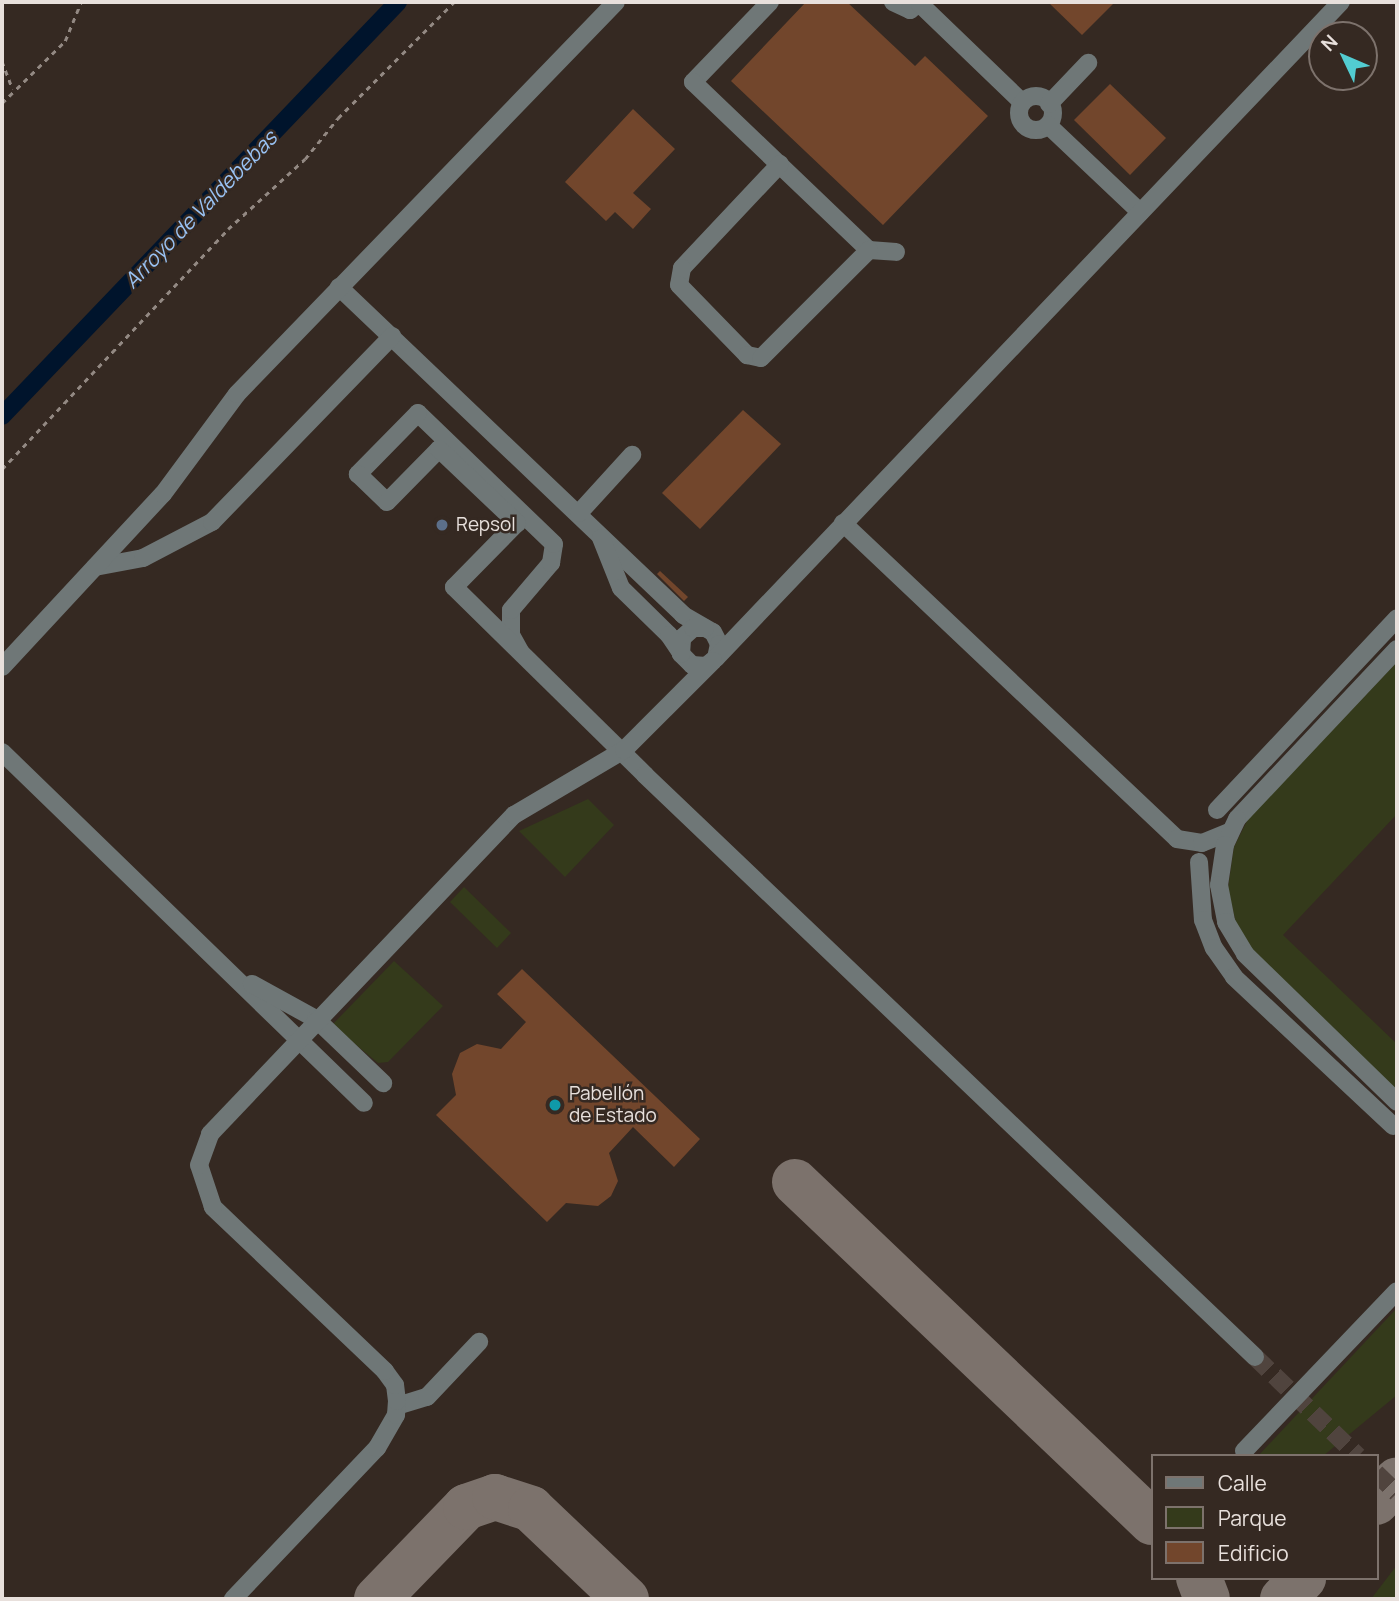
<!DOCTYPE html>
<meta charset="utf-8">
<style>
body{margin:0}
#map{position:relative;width:1399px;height:1601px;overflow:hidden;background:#352922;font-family:Manrope,sans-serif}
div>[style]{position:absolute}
.green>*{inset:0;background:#343a1b}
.canal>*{height:18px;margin:-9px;padding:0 9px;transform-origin:9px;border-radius:9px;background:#00142c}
.taxiway>*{height:46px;margin:-23px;padding:0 23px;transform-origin:23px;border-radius:23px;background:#7c726c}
.building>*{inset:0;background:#72462c}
.minor-tunnel>*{height:18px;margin-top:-9px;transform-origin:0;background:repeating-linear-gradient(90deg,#50443e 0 18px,transparent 0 27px)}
.path>*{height:2.5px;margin-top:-1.25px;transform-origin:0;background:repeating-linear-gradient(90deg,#938983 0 5px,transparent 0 10px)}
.minor>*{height:18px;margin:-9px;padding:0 9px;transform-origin:9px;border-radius:9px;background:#6f7777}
.minor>.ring{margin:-9px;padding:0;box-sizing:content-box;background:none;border:18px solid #6f7777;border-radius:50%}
.dots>*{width:19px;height:19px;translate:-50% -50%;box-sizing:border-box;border:4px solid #352922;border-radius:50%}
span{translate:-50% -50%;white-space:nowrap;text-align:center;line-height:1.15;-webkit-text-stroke:5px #352922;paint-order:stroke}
.poi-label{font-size:19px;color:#e8e0dc}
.left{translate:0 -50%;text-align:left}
.water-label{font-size:21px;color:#99c2f3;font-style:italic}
.frame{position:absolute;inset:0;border:4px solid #e8e0dc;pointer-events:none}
.legend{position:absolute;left:1151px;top:1454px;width:228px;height:126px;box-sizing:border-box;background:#352922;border:2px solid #7d726c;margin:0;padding:9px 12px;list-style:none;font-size:21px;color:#e8e0dc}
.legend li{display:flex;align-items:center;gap:14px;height:35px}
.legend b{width:35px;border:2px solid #7d726c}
.north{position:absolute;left:1308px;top:21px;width:70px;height:70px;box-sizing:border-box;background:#352922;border:2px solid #7d726c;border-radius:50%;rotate:314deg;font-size:19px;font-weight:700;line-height:28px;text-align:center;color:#e8e0dc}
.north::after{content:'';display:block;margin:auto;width:24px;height:32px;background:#52ccd1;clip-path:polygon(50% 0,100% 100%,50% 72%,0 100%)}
</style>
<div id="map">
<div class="green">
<i style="clip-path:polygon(1397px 662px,1397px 814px,1283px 935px,1397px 1044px,1397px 1091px,1255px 954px,1236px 923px,1228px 888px,1234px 847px,1248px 819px)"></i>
<i style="clip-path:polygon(588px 799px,614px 825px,565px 877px,519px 831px)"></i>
<i style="clip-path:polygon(464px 887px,511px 933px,497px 948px,450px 902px)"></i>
<i style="clip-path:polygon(394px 961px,443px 1006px,388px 1062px,378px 1063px,332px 1025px)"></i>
<i style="clip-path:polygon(1397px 1308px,1397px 1395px,1323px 1456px,1258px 1456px)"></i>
<i style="clip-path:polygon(1397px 1565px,1397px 1599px,1371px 1599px)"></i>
</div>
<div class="canal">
<i style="left:2px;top:416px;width:573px;rotate:-46.27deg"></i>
</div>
<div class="taxiway">
<i style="left:795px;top:1182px;width:493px;rotate:43.6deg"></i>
<i style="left:1376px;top:1502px;width:30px;rotate:-46deg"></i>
<i style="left:1199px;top:1578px;width:22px;rotate:69deg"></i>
<i style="left:377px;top:1599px;width:128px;rotate:-45.9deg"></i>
<i style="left:466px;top:1507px;width:31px;rotate:-19deg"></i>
<i style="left:495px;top:1497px;width:38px;rotate:18deg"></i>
<i style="left:531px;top:1509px;width:131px;rotate:43.5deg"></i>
<i style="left:1283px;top:1599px;width:29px;rotate:-46deg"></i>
</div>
<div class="building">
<i style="clip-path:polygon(806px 2px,847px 2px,915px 66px,925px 56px,988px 116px,883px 225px,731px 81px)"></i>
<i style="clip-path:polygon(1048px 2px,1115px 2px,1082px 35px)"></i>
<i style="clip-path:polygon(1110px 84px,1166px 138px,1130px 175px,1074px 120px)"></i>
<i style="clip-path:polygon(633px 109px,675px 149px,633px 193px,651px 209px,633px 229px,615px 212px,606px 221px,565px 182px)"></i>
<i style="clip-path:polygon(743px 410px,781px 444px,700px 529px,662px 493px)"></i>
<i style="clip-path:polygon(660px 571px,688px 597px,684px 601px,657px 574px)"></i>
<i style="clip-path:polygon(522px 969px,700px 1139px,674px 1167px,633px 1127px,609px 1153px,618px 1181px,611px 1196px,598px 1206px,566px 1203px,547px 1222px,436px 1115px,456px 1095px,452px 1074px,460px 1053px,477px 1044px,501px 1049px,526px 1022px,497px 994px)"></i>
</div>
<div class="minor-tunnel">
<i style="left:1255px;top:1357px;width:143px;rotate:43.9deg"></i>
<i style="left:1376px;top:1473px;width:29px;rotate:44deg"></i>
</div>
<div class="path">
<i style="left:2px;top:61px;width:30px;rotate:69deg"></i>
<i style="left:2px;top:103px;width:88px;rotate:-44.5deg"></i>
<i style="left:65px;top:41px;width:42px;rotate:-67.7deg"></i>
<i style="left:2px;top:469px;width:330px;rotate:-46.7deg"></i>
<i style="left:228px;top:229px;width:104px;rotate:-42.3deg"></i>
<i style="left:305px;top:159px;width:53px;rotate:-51.2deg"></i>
<i style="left:338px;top:118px;width:164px;rotate:-45deg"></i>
</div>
<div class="minor">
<i style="left:770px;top:2px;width:111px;rotate:133.9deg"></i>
<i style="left:693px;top:82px;width:243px;rotate:43.7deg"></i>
<i style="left:869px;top:250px;width:27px;rotate:4deg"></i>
<i style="left:893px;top:2px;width:19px;rotate:25deg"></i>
<i style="left:910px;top:10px;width:14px;rotate:-36deg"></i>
<i style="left:920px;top:4px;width:141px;rotate:43.9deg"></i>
<i class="ring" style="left:1019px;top:96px;width:16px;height:16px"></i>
<i style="left:1049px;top:104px;width:57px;rotate:-46.4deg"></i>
<i style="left:1048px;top:125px;width:127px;rotate:43.4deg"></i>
<i style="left:780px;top:164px;width:143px;rotate:133.3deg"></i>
<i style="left:682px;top:268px;width:17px;rotate:100deg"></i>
<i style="left:679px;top:285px;width:98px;rotate:45.8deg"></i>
<i style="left:747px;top:355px;width:14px;rotate:12deg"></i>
<i style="left:761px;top:358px;width:153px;rotate:-45deg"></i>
<i style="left:339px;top:287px;width:475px;rotate:43.6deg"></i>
<i style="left:683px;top:615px;width:34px;rotate:30deg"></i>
<i style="left:713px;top:632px;width:13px;rotate:63deg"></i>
<i style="left:719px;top:644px;width:14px;rotate:102deg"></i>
<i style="left:716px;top:658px;width:13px;rotate:141deg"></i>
<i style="left:706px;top:666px;width:14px;rotate:-176deg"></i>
<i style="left:692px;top:665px;width:16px;rotate:-135deg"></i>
<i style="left:681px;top:654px;width:16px;rotate:-86deg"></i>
<i style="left:682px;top:638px;width:15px;rotate:-42deg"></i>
<i style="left:693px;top:628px;width:12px"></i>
<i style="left:579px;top:513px;width:79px;rotate:-47.6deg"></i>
<i style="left:843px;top:523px;width:460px;rotate:43.4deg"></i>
<i style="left:1177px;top:839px;width:25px;rotate:9deg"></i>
<i style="left:1202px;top:843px;width:29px;rotate:-22deg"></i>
<i style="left:601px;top:538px;width:54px;rotate:68.2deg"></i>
<i style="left:621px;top:588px;width:67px;rotate:44.4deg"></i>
<i style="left:669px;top:635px;width:22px;rotate:56deg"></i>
<i style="left:95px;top:567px;width:49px;rotate:-10.6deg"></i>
<i style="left:143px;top:558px;width:78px;rotate:-27.6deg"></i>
<i style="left:212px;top:522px;width:259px;rotate:-45.9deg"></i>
<i style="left:1397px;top:649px;width:233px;rotate:133.3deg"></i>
<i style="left:1237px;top:819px;width:29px;rotate:115deg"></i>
<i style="left:1225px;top:845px;width:40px;rotate:98.5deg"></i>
<i style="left:1219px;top:885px;width:38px;rotate:79deg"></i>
<i style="left:1226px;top:922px;width:37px;rotate:59deg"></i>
<i style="left:1245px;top:954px;width:212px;rotate:44.2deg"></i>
<i style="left:520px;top:651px;width:18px;rotate:-119deg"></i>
<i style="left:511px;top:635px;width:25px;rotate:-90deg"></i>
<i style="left:511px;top:610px;width:62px;rotate:-49.6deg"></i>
<i style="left:551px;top:563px;width:19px;rotate:-81deg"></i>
<i style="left:554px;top:544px;width:189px;rotate:-136.1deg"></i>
<i style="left:418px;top:413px;width:86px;rotate:134.5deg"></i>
<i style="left:358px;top:474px;width:40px;rotate:44deg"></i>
<i style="left:387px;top:502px;width:74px;rotate:-45.5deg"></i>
<i style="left:439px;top:449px;width:108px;rotate:43.5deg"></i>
<i style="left:517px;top:523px;width:90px;rotate:134.5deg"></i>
<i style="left:454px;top:587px;width:268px;rotate:44.5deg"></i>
<i style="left:645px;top:775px;width:843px;rotate:43.65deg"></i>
<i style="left:716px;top:658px;width:906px;rotate:-46.39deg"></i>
<i style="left:2px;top:667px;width:236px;rotate:-47.1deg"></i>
<i style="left:163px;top:494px;width:124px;rotate:-53.5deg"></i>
<i style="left:237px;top:394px;width:545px;rotate:-45.97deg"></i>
<i style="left:2px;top:752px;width:504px;rotate:44.12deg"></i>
<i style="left:1217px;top:810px;width:263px;rotate:-46.8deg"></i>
<i style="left:1199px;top:862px;width:58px;rotate:86.1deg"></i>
<i style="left:1203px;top:920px;width:30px;rotate:69deg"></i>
<i style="left:1214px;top:948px;width:35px;rotate:55deg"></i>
<i style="left:1234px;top:977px;width:218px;rotate:43.1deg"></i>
<i style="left:252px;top:984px;width:73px;rotate:28.7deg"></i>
<i style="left:316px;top:1019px;width:93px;rotate:43.7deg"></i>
<i style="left:397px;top:1406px;width:31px;rotate:-17deg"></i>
<i style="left:427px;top:1397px;width:76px;rotate:-46.6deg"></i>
<i style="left:1244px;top:1451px;width:221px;rotate:-46.3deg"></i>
<i style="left:233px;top:1599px;width:209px;rotate:-46.4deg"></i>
<i style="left:377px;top:1448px;width:38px;rotate:-60deg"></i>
<i style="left:396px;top:1415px;width:14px;rotate:-86deg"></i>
<i style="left:397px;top:1401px;width:16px;rotate:-97deg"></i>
<i style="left:395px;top:1385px;width:17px;rotate:-126deg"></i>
<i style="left:385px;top:1371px;width:238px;rotate:-136.4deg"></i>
<i style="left:213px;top:1207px;width:44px;rotate:-108.4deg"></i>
<i style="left:199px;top:1165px;width:33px;rotate:-70deg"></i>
<i style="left:210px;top:1134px;width:441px;rotate:-46.4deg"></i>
<i style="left:514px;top:815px;width:128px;rotate:-30.6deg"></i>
<i style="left:624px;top:750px;width:126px;rotate:-45deg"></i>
</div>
<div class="dots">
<i style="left:442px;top:525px;background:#5c6f8a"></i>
<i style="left:555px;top:1105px;background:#0f9aa8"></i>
</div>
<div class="poi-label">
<span class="left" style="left:456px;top:525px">Repsol</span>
<span class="left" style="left:569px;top:1105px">Pabellón<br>de Estado</span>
</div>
<div class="water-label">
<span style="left:200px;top:209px;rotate:-46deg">Arroyo de Valdebebas</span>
</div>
<div class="frame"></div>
<ul class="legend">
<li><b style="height:9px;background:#6f7777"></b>Calle</li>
<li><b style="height:19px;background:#343a1b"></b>Parque</li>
<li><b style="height:19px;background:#72462c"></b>Edificio</li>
</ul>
<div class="north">N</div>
</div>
